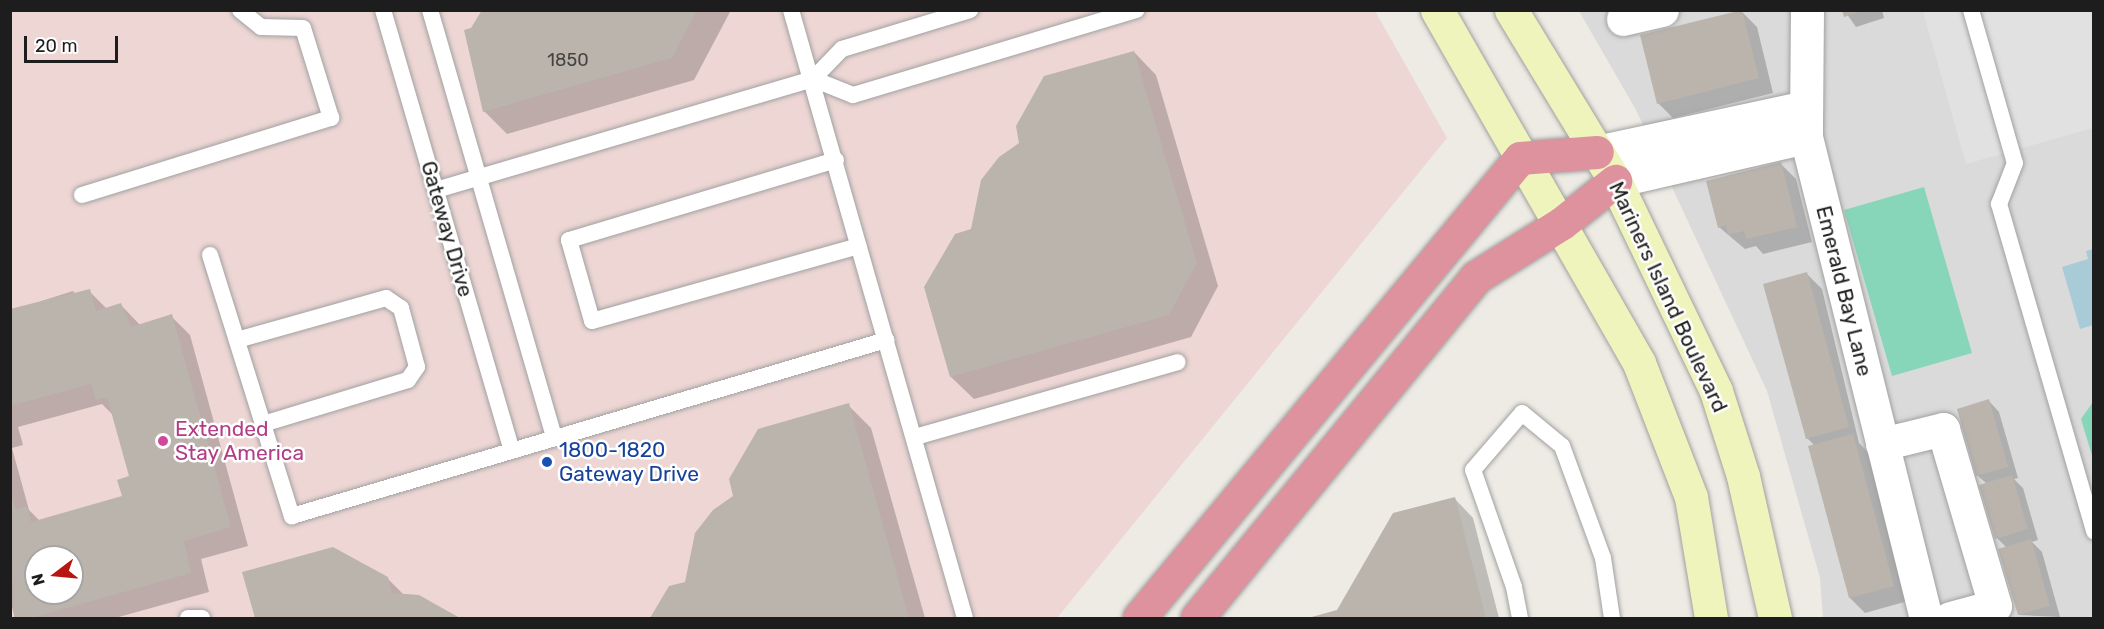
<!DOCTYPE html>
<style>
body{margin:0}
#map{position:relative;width:2104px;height:629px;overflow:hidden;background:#edebe4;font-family:Rubik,sans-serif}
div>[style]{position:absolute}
.residential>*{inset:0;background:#dbdada}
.commercial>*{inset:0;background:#edd6d4}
.pitch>*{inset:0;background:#88d6ba}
.parking>*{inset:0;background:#e1e1e1}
.water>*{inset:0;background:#a8cbd7}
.shadow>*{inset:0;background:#0003}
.building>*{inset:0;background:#bab4ad}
.roads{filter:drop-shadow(0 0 2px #a1a1a1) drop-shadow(0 0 2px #a1a1a1)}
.lane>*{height:16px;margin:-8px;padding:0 8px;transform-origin:8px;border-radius:8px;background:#fff}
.street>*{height:33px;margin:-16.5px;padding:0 16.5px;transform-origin:16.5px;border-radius:16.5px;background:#fff}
.secondary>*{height:33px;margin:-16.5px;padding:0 16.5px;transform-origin:16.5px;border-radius:16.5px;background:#eff3bc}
.highway>*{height:33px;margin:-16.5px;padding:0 16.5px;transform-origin:16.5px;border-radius:16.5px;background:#de929e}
.dots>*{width:16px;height:16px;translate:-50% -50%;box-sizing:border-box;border:3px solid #fff;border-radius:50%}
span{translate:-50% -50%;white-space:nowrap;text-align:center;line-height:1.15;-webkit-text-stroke:5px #fff;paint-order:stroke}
.number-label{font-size:18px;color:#444341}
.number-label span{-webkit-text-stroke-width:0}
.street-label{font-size:21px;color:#1d1d1d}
.hotel-label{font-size:21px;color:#b23c85}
.left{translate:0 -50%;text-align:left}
.transit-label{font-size:21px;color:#164399}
.frame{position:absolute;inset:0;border:12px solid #1d1d1d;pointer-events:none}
.north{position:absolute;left:24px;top:545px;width:60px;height:60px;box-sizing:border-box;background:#fff;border:2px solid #a5a5a5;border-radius:50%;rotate:254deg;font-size:16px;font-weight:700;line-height:24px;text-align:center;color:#1d1d1d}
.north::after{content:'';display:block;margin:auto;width:21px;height:27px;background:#b91612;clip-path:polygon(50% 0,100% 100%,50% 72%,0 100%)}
.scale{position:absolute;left:24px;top:36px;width:94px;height:27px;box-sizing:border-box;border:3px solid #1d1d1d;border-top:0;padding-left:8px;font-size:18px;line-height:21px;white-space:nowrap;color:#1d1d1d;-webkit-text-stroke:4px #fff;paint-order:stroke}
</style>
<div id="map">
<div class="residential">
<i style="clip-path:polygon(1579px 11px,2093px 11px,2093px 618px,1823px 618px,1820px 578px,1767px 391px,1636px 110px)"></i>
</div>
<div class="commercial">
<i style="clip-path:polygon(evenodd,10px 11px,1375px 11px,1447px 138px,1057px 618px,11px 618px,10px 11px,36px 557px,72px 557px,72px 593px,36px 593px,36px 557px)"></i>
</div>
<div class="pitch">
<i style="clip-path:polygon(1924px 187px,1972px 353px,1892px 376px,1844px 210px)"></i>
<i style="clip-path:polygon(2093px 402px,2094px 402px,2093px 459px,2081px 419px)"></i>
</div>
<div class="parking">
<i style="clip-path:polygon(1923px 11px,2093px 11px,2093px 128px,1966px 164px)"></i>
</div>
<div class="water">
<i style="clip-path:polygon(2093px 249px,2093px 325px,2080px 329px,2062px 267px,2088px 259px,2086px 251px)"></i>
</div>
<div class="shadow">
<i style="clip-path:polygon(483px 10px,731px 10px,694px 80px,507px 134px,484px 111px,472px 30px)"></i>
<i style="clip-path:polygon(1844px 10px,1882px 10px,1884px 18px,1856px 27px)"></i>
<i style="clip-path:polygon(1741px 11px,1757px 27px,1773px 93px,1673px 118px,1658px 103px)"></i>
<i style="clip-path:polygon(1134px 52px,1156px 75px,1218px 286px,1191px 337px,974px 399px,951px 377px,972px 230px)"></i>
<i style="clip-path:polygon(1781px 164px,1796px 179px,1812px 242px,1763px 254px,1756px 246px,1745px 249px,1719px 227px)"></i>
<i style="clip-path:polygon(1807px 274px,1822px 289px,1859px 443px,1867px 451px,1908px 601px,1865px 613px,1850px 598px,1815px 446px,1807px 438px)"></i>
<i style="clip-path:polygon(evenodd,73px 291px,77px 296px,89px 291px,107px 309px,120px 304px,140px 325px,171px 316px,190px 335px,248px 546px,201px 559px,209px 592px,115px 618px,15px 618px,10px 600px,10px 311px,73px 291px,102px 404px,113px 415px,131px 477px,124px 498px,40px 521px,29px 510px,12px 448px,23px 445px,18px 427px,102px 404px,73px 291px,36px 557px,72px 557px,72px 593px,36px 593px,36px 557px)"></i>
<i style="clip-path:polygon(1989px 401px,1999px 412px,2018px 478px,2014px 479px,2023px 488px,2038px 540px,2032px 542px,2042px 552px,2060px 617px,2019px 615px,2007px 548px,1997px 538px,1987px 484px,1978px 476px,1959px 410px)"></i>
<i style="clip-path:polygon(848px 405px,871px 428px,925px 618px,652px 618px,670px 588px,686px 583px,735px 497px)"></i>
<i style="clip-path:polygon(1455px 499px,1473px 518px,1499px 618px,1312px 618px,1338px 611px)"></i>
<i style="clip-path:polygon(244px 573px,387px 578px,404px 595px,418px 597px,457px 618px,257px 618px)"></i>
</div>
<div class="building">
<i style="clip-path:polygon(482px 10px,697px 10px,672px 58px,483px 112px,464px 30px,471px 28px)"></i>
<i style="clip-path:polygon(1742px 10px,1759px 78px,1657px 104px,1640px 35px)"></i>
<i style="clip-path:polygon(1842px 10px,1862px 10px,1862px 11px,1844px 17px)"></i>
<i style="clip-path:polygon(1134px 51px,1197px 263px,1169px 315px,950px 377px,924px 287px,955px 234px,971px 229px,981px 180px,999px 157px,1019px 143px,1016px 126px,1044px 76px)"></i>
<i style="clip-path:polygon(1781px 162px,1797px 227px,1746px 239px,1744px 231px,1728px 235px,1726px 225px,1718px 228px,1706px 181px)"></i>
<i style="clip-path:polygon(1807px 272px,1849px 427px,1806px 439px,1763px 284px)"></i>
<i style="clip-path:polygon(evenodd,90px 289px,96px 311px,121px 303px,131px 327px,172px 314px,231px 527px,184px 541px,191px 573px,32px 618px,14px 618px,10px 491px,16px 509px,27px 506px,31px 522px,122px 496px,117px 480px,129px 476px,107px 397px,96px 400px,91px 384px,10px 406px,10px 309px,90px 289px,36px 557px,72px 557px,72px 593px,36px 593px,36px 557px)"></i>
<i style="clip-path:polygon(1989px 399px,2008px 467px,1976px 476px,1957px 409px)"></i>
<i style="clip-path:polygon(849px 403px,909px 618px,650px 618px,669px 586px,685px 582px,695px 533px,713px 510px,733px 496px,729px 479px,758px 429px)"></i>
<i style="clip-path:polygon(1853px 434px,1894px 586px,1849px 598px,1808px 446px)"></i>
<i style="clip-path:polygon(2012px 475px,2028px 529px,1995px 539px,1979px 485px)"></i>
<i style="clip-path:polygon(1455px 497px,1486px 618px,1308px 618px,1337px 610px,1393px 513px)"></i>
<i style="clip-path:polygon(2031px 539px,2050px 606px,2018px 615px,1998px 549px)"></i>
<i style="clip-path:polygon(333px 547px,388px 577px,392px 593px,419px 595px,460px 618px,255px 618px,242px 572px)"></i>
</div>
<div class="roads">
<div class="lane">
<i style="left:383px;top:10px;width:456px;rotate:73.7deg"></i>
<i style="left:430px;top:10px;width:444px;rotate:73.8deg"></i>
<i style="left:791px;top:10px;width:632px;rotate:74.03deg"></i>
<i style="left:1971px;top:10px;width:159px;rotate:74deg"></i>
<i style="left:2015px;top:163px;width:44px;rotate:111.3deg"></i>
<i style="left:1999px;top:204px;width:341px;rotate:73.8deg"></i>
<i style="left:813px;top:79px;width:43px;rotate:21.8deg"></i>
<i style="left:853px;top:95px;width:296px;rotate:-16.7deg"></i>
<i style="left:836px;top:160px;width:279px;rotate:163.3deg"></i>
<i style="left:569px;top:240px;width:84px;rotate:74.1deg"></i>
<i style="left:592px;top:321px;width:277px;rotate:-15.7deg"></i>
<i style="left:436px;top:190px;width:393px;rotate:-16.4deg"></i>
<i style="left:813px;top:79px;width:42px;rotate:-46deg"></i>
<i style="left:842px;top:49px;width:134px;rotate:-16.9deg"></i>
<i style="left:82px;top:195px;width:261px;rotate:-17.2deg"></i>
<i style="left:331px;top:118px;width:94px;rotate:-107.3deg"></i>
<i style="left:303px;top:28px;width:42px;rotate:-178.6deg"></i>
<i style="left:261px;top:27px;width:27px;rotate:-141deg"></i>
<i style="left:210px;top:255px;width:274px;rotate:72.6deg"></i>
<i style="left:292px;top:516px;width:620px;rotate:-16.5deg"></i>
<i style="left:237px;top:340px;width:155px;rotate:-15.7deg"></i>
<i style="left:386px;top:298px;width:18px;rotate:34deg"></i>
<i style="left:401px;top:308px;width:61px;rotate:74.8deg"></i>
<i style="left:417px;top:367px;width:16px;rotate:125deg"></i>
<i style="left:408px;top:380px;width:152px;rotate:163.1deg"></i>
<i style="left:915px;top:437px;width:273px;rotate:-15.9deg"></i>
<i style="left:188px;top:618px;width:14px"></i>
<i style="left:1520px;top:618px;width:32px;rotate:-101deg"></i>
<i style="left:1514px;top:587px;width:124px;rotate:-109.3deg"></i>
<i style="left:1473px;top:470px;width:75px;rotate:-49.3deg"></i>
<i style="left:1522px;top:413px;width:52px;rotate:39.5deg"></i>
<i style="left:1562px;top:446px;width:119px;rotate:69.9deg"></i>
<i style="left:1603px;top:558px;width:61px;rotate:81.5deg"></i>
</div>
<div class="street">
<i style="left:1807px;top:10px;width:127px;rotate:90.5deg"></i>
<i style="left:1806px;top:137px;width:496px;rotate:76deg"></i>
<i style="left:1623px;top:19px;width:40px;rotate:-13deg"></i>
<i style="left:1597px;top:152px;width:214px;rotate:-12.2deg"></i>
<i style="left:1615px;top:181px;width:196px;rotate:-13deg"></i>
<i style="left:1882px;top:444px;width:63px;rotate:-13.8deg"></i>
<i style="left:1943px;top:429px;width:184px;rotate:73.6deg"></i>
<i style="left:1995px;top:606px;width:47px;rotate:165.1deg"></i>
</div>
<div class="secondary">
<i style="left:1437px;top:10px;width:407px;rotate:60.2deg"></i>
<i style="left:1639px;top:363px;width:144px;rotate:68.8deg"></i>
<i style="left:1691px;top:497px;width:123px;rotate:80.6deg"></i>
<i style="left:1511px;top:10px;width:200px;rotate:58.7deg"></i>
<i style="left:1615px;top:181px;width:233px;rotate:64.3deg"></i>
<i style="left:1716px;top:391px;width:89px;rotate:72.4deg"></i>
<i style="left:1743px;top:476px;width:146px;rotate:77.3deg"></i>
</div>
<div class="highway">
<i style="left:1139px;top:618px;width:597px;rotate:-50.37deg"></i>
<i style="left:1520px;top:158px;width:77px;rotate:-4.5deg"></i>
<i style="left:1197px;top:618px;width:441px;rotate:-50.7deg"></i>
<i style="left:1476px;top:277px;width:102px;rotate:-32.1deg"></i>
<i style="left:1562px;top:223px;width:68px;rotate:-38.4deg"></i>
</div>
</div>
<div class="dots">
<i style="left:163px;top:441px;background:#d1479c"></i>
<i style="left:547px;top:462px;background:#1a4fb4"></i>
</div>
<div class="number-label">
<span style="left:568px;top:60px">1850</span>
</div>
<div class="street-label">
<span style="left:447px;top:229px;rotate:74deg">Gateway Drive</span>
<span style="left:1844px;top:291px;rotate:76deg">Emerald Bay Lane</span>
<span style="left:1668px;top:297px;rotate:65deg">Mariners Island Boulevard</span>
</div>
<div class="hotel-label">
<span class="left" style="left:175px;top:441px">Extended<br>Stay America</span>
</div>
<div class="transit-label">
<span class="left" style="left:559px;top:462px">1800-1820<br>Gateway Drive</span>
</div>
<div class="frame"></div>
<div class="north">N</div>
<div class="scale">20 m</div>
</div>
